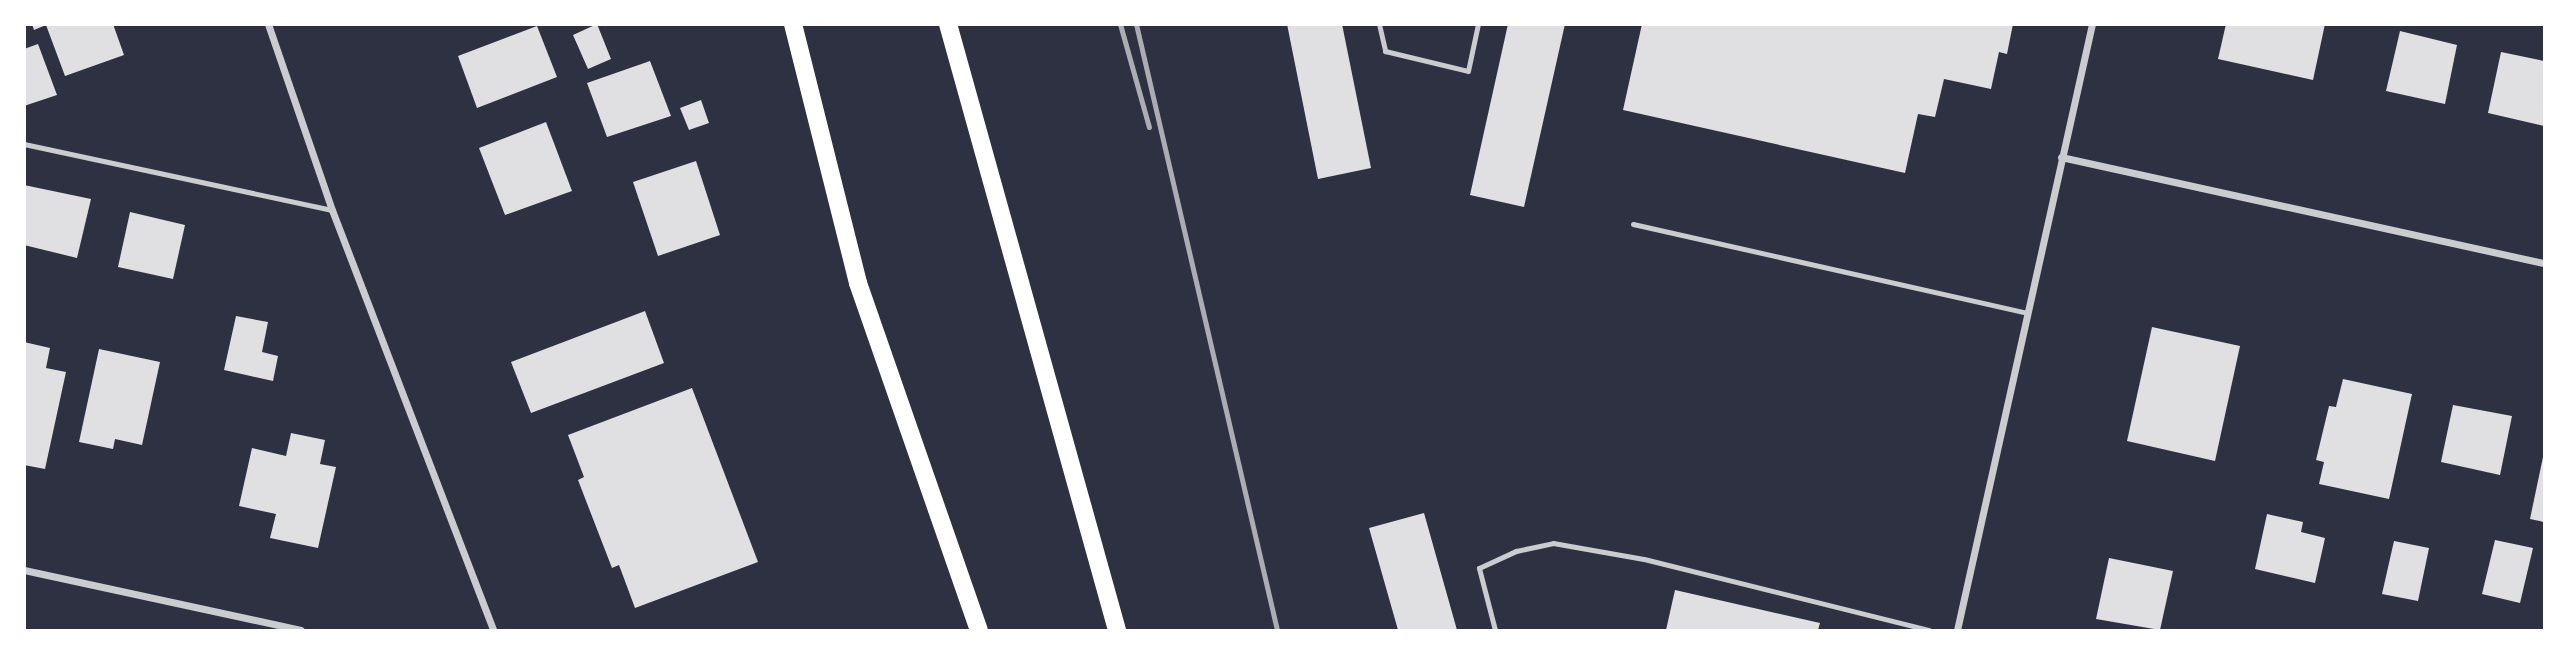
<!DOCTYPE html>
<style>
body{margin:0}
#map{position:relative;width:2569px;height:655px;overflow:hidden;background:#2d3142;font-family:"Open Sans",sans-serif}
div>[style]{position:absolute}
.building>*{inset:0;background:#e0e0e3}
.service>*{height:5px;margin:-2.5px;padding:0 2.5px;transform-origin:2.5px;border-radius:2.5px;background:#caccd0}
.minor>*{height:7px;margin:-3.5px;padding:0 3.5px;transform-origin:3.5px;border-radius:3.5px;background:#caccd0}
.primary>*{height:18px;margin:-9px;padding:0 9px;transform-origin:9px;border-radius:9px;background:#fff}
.rail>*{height:5px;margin:-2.5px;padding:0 2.5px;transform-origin:2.5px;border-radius:2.5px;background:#abadb3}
span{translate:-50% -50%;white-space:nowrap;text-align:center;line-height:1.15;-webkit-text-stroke:7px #fff;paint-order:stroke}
.frame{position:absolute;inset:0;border:26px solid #fff;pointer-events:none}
</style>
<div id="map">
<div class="building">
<i style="clip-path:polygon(32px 24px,113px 24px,124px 55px,65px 76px,46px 25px,34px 30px)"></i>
<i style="clip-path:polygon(597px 24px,611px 59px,588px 69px,573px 35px)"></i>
<i style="clip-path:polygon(1287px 24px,1342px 24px,1371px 168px,1318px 179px)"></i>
<i style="clip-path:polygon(1508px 24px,1565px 24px,1524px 207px,1470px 195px)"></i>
<i style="clip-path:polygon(1642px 24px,2013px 24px,2007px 54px,1999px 52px,1991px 89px,1944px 79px,1935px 117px,1918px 114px,1905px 173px,1623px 110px)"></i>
<i style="clip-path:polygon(2226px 24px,2325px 24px,2313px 80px,2218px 59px)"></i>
<i style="clip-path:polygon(537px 26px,557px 77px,477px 108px,458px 56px)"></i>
<i style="clip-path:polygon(2400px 31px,2457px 45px,2445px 104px,2386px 91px)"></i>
<i style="clip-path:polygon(38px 44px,57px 95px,24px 106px,24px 49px)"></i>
<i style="clip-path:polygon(2501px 52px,2544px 61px,2544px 126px,2488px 113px)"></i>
<i style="clip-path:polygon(650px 61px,671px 116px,607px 137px,587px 83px)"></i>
<i style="clip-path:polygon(701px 100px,709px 123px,689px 130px,680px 108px)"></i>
<i style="clip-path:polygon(546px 122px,572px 191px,505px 215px,479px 148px)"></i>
<i style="clip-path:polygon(696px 161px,720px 235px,658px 256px,633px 182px)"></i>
<i style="clip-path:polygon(24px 185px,91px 199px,77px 258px,24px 245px)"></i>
<i style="clip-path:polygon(130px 212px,185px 225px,173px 279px,118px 267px)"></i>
<i style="clip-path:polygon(645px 311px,664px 363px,531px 413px,511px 362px)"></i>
<i style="clip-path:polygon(236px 316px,268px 322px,262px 352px,278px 356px,273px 381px,224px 370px)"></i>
<i style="clip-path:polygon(2152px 327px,2240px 346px,2215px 461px,2127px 441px)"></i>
<i style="clip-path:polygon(24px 342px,50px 348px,46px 368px,66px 372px,45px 469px,24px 465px)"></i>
<i style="clip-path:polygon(99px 349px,160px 362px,142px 445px,115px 439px,113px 449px,79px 442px)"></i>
<i style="clip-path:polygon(2343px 379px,2412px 394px,2389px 499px,2319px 484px,2324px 462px,2316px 460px,2329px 406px,2336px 407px)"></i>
<i style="clip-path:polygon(692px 388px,758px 562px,635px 608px,619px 565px,612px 568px,578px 480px,584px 477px,568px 435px)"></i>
<i style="clip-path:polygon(2453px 405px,2512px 416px,2500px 475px,2441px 462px)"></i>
<i style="clip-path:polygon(291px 433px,325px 440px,320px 464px,336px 467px,318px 548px,270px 538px,276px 514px,239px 506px,252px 448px,286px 456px)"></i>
<i style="clip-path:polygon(2543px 457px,2544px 458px,2544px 522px,2530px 519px)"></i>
<i style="clip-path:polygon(1424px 513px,1455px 623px,1457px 630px,1398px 630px,1369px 528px)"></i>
<i style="clip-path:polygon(2267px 514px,2303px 522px,2301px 532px,2325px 538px,2315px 583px,2255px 569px)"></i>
<i style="clip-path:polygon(2495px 540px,2533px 548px,2520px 603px,2482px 594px)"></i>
<i style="clip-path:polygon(2394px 541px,2429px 548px,2418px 601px,2382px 594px)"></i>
<i style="clip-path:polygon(2109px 558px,2173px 571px,2160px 630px,2096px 619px)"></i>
<i style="clip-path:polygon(1675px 590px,1820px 623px,1818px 630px,1666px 630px)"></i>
</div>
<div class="service">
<i style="left:1379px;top:24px;width:28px;rotate:77deg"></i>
<i style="left:1385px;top:51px;width:85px;rotate:13.5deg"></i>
<i style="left:1468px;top:71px;width:48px;rotate:-78deg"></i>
<i style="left:24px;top:144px;width:315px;rotate:12.1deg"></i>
<i style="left:1633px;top:224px;width:404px;rotate:12.7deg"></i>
<i style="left:1495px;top:630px;width:64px;rotate:-104.5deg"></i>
<i style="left:1479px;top:568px;width:41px;rotate:-24.7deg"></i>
<i style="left:1516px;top:551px;width:38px;rotate:-12deg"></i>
<i style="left:1553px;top:543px;width:92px;rotate:10deg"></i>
<i style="left:1644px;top:559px;width:294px;rotate:14deg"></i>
</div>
<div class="minor">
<i style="left:268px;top:24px;width:197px;rotate:71deg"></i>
<i style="left:332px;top:210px;width:450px;rotate:69deg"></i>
<i style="left:2061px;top:157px;width:494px;rotate:12.4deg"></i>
<i style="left:24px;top:570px;width:283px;rotate:12.2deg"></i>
<i style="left:1957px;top:630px;width:621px;rotate:-77.44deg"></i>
</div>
<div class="primary">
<i style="left:793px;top:24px;width:267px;rotate:75.9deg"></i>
<i style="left:858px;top:283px;width:367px;rotate:70.8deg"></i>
<i style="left:948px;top:24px;width:629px;rotate:74.42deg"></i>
</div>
<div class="rail">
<i style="left:1120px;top:24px;width:107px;rotate:74.3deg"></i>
<i style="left:1136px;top:24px;width:622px;rotate:76.9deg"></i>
</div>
<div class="frame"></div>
</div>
